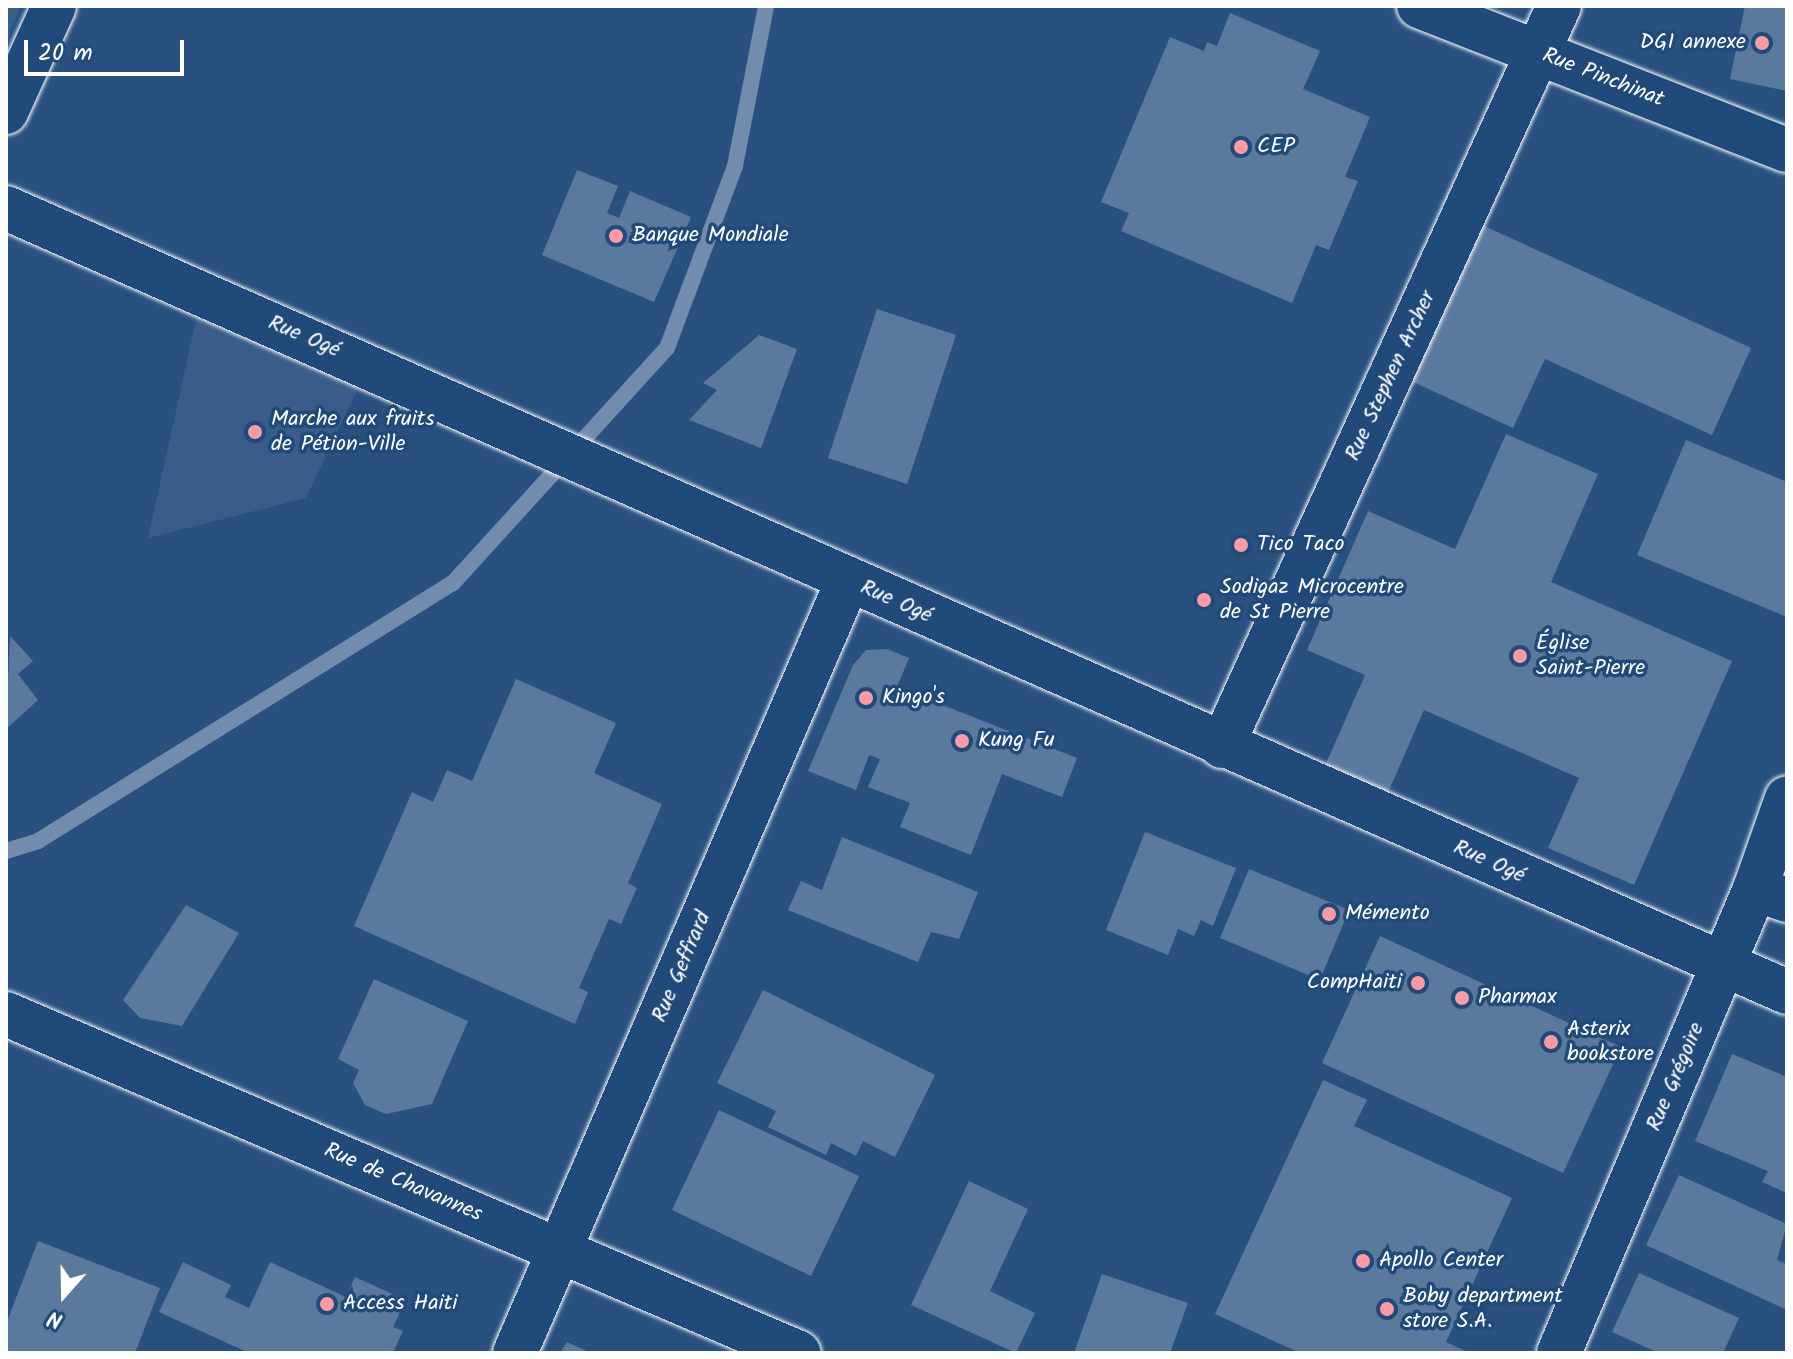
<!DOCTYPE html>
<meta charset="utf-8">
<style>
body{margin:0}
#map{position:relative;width:1793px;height:1359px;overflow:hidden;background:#28517f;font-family:Kalam,sans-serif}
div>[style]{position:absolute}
.built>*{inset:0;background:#375d88}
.stream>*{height:16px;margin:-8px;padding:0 8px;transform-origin:8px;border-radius:8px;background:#718dab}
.building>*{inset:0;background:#5a7a9d}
.roads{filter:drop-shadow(0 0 2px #fff) drop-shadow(0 0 2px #fff)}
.street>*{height:44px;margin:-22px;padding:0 22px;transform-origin:22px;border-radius:22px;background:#1f4a7a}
.secondary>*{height:44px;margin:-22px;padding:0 22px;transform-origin:22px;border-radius:22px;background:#1f4a7a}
.dots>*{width:22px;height:22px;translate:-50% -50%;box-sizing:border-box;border:4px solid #1f4a7a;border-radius:50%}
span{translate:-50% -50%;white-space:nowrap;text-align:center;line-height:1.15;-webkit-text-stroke:7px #1f4a7a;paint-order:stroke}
.poi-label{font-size:22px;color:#fff}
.right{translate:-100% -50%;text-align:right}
.left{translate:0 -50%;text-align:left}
.street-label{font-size:22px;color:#fff}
.frame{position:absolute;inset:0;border:8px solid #fff;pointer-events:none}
.north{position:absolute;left:24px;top:1255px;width:80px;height:80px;-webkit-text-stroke:6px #1f4a7a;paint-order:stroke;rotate:200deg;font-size:22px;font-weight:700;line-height:32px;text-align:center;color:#fff}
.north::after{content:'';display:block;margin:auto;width:28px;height:36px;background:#fff;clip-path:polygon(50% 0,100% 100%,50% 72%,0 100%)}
.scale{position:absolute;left:24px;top:40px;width:160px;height:36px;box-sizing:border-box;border:4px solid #fff;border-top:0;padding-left:10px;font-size:24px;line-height:28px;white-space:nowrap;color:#fff;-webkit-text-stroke:6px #1f4a7a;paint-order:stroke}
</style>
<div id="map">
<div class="built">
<i style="clip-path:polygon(6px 6px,21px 6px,6px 42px)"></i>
<i style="clip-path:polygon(202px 293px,369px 365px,306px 498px,148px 538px)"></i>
</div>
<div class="stream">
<i style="left:6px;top:851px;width:34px;rotate:-17deg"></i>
<i style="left:38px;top:841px;width:489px;rotate:-31.9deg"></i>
<i style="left:453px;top:583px;width:318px;rotate:-47.7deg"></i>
<i style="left:667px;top:348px;width:194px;rotate:-69.5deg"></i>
<i style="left:735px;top:166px;width:163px;rotate:-79deg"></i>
</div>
<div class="building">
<i style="clip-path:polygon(1745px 6px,1787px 6px,1787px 91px,1730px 79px)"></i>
<i style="clip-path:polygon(1230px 13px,1320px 51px,1303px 89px,1370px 117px,1345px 177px,1358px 181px,1329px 250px,1316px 245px,1292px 303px,1121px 231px,1129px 213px,1101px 202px,1170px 37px,1204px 51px,1207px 42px,1217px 46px)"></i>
<i style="clip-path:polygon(577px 170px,618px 186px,607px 213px,619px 218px,630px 191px,691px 217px,654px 302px,542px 255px)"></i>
<i style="clip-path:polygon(1480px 224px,1751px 348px,1712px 435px,1545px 359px,1513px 428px,1409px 380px)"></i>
<i style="clip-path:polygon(877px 309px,956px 335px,907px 484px,828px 458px)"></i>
<i style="clip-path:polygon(759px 335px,797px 349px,761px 448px,689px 420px,717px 390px,703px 383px)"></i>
<i style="clip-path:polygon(1506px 434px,1598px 474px,1551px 582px,1732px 661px,1634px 885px,1548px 848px,1579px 778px,1424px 710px,1387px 795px,1324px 768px,1365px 675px,1307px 650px,1368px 511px,1455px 549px)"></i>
<i style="clip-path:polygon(1686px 440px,1787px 482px,1787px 617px,1637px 555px)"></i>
<i style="clip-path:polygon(10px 636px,33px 661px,18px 674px,38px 700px,6px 729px)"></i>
<i style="clip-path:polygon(887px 649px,909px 658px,897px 687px,1077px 758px,1062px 797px,1002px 774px,971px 855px,900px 827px,910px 803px,868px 787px,880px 759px,869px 755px,856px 790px,808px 771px,853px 665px,866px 650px)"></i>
<i style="clip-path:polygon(516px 679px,616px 723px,594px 773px,662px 804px,628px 883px,637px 888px,621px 924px,609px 919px,579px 988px,588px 992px,575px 1024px,354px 926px,412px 792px,433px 802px,447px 770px,472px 781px)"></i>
<i style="clip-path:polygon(1145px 832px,1236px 868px,1213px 926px,1201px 920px,1194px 936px,1178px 929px,1168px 955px,1106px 930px)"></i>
<i style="clip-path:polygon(842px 837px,978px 892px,959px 939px,931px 932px,918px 962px,788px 910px,801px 881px,822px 890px)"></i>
<i style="clip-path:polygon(1249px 869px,1349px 910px,1320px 980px,1220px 938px)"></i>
<i style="clip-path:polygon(186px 905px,239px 933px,182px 1026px,140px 1018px,123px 1000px)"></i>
<i style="clip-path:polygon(1380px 936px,1621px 1047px,1563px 1173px,1322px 1063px)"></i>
<i style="clip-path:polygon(374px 979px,468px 1021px,432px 1104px,386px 1114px,365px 1105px,353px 1083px,359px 1070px,338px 1059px)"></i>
<i style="clip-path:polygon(763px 990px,935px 1075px,895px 1157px,863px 1141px,856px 1156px,831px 1143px,826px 1155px,768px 1127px,776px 1111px,717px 1083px)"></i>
<i style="clip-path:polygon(1732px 1054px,1787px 1077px,1787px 1193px,1762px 1182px,1768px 1171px,1695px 1141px)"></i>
<i style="clip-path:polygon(1323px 1080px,1367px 1100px,1354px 1126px,1512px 1198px,1446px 1342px,1470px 1353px,1300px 1353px,1215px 1314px)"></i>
<i style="clip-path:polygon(719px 1110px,859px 1176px,811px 1276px,672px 1210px)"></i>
<i style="clip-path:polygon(1679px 1175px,1787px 1224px,1777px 1260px,1787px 1264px,1787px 1310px,1646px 1245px)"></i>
<i style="clip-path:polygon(969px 1181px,1028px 1209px,990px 1291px,1035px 1313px,1016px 1353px,911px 1305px)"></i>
<i style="clip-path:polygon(38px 1241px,160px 1288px,135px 1353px,6px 1352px,6px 1324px)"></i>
<i style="clip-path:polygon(183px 1262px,231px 1285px,225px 1297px,249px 1308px,270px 1262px,346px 1297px,355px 1277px,406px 1300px,393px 1327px,403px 1331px,393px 1353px,249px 1353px,159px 1312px)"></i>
<i style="clip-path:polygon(1639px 1273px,1739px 1318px,1723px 1353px,1659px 1353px,1612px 1332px)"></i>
<i style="clip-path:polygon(1102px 1274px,1188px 1303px,1170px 1353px,1074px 1353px)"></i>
<i style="clip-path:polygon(567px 1342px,591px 1353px,560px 1353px)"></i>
</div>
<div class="roads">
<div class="street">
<i style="left:1419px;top:6px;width:395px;rotate:21.4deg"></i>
<i style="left:6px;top:112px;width:116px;rotate:-65.6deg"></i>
<i style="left:1222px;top:746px;width:813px;rotate:-65.52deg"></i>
<i style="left:1755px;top:889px;width:96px;rotate:-70.6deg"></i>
<i style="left:6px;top:1014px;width:862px;rotate:23.15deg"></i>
<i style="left:515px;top:1353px;width:842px;rotate:-66.69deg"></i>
</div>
<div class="secondary">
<i style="left:6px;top:208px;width:1946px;rotate:23.76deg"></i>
<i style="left:1559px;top:1353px;width:504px;rotate:-67.1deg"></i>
<i style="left:1755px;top:889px;width:34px;rotate:19deg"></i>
</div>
</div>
<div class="dots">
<i style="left:1762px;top:43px;background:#ff9aa2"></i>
<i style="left:1241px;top:147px;background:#ff9aa2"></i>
<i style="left:616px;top:236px;background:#ff9aa2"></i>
<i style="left:255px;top:432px;background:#ff9aa2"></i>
<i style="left:1241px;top:545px;background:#ff9aa2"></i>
<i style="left:1204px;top:600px;background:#ff9aa2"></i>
<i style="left:1520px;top:656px;background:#ff9aa2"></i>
<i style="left:866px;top:698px;background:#ff9aa2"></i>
<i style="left:962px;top:741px;background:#ff9aa2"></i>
<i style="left:1329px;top:914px;background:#ff9aa2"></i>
<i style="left:1418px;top:983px;background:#ff9aa2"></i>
<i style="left:1462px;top:998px;background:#ff9aa2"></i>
<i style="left:1551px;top:1042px;background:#ff9aa2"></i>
<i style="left:1363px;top:1261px;background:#ff9aa2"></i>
<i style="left:327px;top:1304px;background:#ff9aa2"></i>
<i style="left:1387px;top:1309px;background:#ff9aa2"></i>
</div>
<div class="poi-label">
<span class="right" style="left:1746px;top:43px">DGI annexe</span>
<span class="left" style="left:1257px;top:147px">CEP</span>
<span class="left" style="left:632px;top:236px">Banque Mondiale</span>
<span class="left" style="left:271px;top:432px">Marche aux fruits<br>de Pétion-Ville</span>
<span class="left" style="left:1257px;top:545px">Tico Taco</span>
<span class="left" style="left:1220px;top:600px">Sodigaz Microcentre<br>de St Pierre</span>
<span class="left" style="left:1536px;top:656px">Église<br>Saint-Pierre</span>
<span class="left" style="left:882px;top:698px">Kingo's</span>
<span class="left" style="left:978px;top:741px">Kung Fu</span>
<span class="left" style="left:1345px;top:914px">Mémento</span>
<span class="right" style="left:1402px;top:983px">CompHaiti</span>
<span class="left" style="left:1478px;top:998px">Pharmax</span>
<span class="left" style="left:1567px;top:1042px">Asterix<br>bookstore</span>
<span class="left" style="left:1379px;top:1261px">Apollo Center</span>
<span class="left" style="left:1403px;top:1309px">Boby department<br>store S.A.</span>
<span class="left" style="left:343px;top:1304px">Access Haiti</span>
</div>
<div class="street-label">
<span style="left:1603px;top:78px;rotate:21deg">Rue Pinchinat</span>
<span style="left:304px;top:337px;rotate:23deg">Rue Ogé</span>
<span style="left:1391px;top:376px;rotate:-65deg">Rue Stephen Archer</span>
<span style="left:896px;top:602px;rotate:24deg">Rue Ogé</span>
<span style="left:1489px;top:862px;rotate:24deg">Rue Ogé</span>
<span style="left:682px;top:967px;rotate:-67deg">Rue Geffrard</span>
<span style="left:1676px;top:1077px;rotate:-67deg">Rue Grégoire</span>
<span style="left:403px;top:1183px;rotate:23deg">Rue de Chavannes</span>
</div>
<div class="frame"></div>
<div class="north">N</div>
<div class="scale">20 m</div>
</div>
